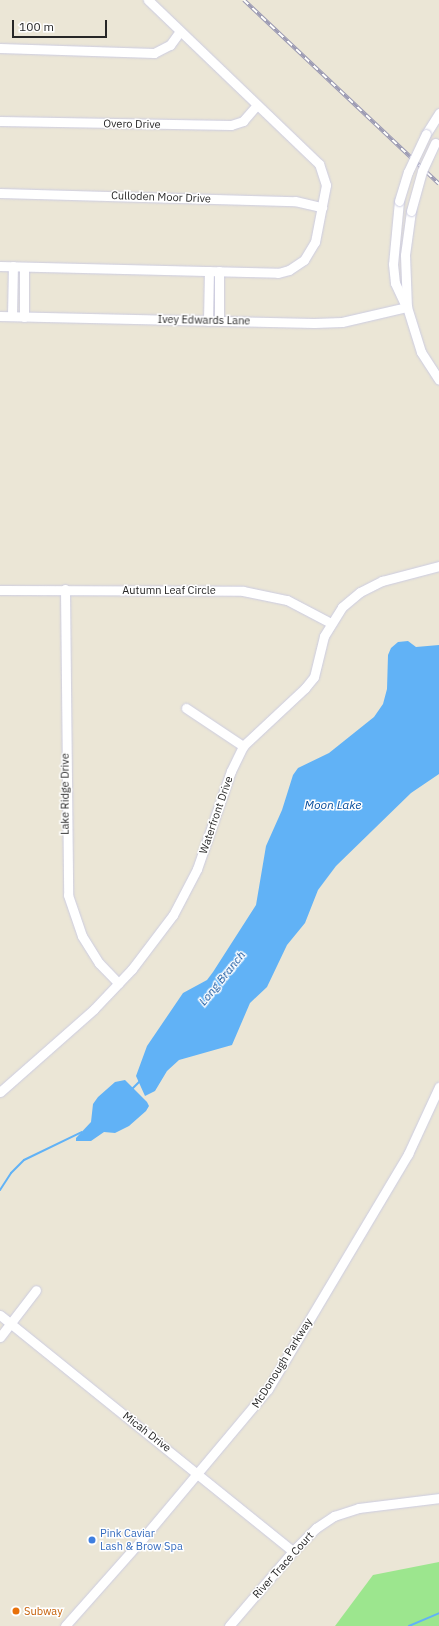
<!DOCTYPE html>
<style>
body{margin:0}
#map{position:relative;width:439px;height:1626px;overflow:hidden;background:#ebe6d6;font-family:"IBM Plex Sans",sans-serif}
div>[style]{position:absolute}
.green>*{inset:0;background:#9ce68e}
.water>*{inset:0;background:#61b2f6}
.stream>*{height:2px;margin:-1px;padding:0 1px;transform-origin:1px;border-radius:1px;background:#61b2f6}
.roads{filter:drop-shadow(0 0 1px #cccce1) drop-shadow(0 0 1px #cccce1)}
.minor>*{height:9px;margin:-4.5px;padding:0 4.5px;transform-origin:4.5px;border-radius:4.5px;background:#fff}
.rail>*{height:3.5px;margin-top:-1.75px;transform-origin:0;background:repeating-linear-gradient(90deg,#fff 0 6px,#9a99b3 0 12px);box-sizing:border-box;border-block:1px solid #9a99b3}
.bridges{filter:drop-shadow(0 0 1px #cccce1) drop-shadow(0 0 1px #cccce1)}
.minor-bridge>*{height:9px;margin:-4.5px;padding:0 4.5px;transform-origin:4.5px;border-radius:4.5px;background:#fff}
.dots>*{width:11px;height:11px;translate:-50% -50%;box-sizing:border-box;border:2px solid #fff;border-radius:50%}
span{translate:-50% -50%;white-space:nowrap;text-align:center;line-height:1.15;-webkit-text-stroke:3px #fff;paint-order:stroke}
.street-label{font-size:11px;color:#272727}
.shop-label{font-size:11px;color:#366cbe}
.left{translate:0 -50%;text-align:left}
.food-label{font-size:11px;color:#c56008}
.water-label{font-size:12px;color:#054c9c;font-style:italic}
.scale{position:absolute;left:12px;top:20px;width:95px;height:18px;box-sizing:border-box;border:2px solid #272727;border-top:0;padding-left:5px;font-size:12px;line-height:14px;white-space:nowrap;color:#272727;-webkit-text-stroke:3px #fff;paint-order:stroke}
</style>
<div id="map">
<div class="green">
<i style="clip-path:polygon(439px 1562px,439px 1626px,335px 1626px,373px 1575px)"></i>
</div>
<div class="water">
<i style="clip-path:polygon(408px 641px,416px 647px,439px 645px,439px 774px,411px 793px,336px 866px,318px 890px,305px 923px,287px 945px,267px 987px,250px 1003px,232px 1045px,179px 1060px,167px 1071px,155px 1091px,145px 1096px,136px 1076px,147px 1046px,183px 993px,207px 980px,213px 972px,256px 905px,266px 846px,282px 810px,293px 775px,298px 768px,329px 753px,374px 717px,383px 704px,387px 689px,388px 655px,391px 648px,398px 642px)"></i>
<i style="clip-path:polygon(125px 1080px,147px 1102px,149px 1106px,146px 1111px,129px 1126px,115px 1133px,104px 1132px,91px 1141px,76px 1141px,76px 1138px,91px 1122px,93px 1104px,98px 1097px,115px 1082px)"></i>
</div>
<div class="stream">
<i style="left:132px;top:1089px;width:11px;rotate:-45deg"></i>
<i style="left:0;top:1190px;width:20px;rotate:-57deg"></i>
<i style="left:11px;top:1173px;width:18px;rotate:-45deg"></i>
<i style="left:24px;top:1160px;width:64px;rotate:-25.8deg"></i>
<i style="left:409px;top:1626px;width:33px;rotate:-23deg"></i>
</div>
<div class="roads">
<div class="minor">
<i style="left:0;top:48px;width:154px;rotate:1.9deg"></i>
<i style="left:154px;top:53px;width:18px;rotate:-27deg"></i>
<i style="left:170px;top:45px;width:17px;rotate:-54deg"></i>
<i style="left:0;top:121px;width:231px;rotate:1deg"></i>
<i style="left:231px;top:125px;width:13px;rotate:-18deg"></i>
<i style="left:243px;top:121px;width:21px;rotate:-49deg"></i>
<i style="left:426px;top:134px;width:25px;rotate:-58deg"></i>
<i style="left:0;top:193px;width:295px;rotate:1.6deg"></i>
<i style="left:295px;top:201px;width:28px;rotate:13deg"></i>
<i style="left:399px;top:201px;width:63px;rotate:95.4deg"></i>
<i style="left:393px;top:264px;width:19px;rotate:84deg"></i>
<i style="left:395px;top:283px;width:23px;rotate:65deg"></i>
<i style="left:411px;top:211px;width:44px;rotate:97.8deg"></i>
<i style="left:405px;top:255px;width:52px;rotate:87.8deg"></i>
<i style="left:407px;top:307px;width:47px;rotate:72.7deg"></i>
<i style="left:421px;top:352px;width:33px;rotate:57deg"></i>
<i style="left:0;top:266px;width:278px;rotate:1.4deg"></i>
<i style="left:278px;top:273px;width:11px;rotate:-15deg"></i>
<i style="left:289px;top:270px;width:18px;rotate:-34deg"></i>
<i style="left:304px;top:260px;width:21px;rotate:-59deg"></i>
<i style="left:315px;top:242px;width:58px;rotate:-79.1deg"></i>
<i style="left:326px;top:185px;width:22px;rotate:-108deg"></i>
<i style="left:319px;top:164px;width:237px;rotate:-136.2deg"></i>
<i style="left:0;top:316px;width:314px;rotate:1.3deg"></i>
<i style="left:314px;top:323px;width:28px;rotate:-2deg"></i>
<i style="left:342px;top:322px;width:67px;rotate:-13deg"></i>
<i style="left:12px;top:316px;width:50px;rotate:-88.9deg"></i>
<i style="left:24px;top:317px;width:50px;rotate:-90deg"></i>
<i style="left:208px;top:321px;width:50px;rotate:-88.9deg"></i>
<i style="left:219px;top:321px;width:50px;rotate:-90deg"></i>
<i style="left:65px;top:589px;width:306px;rotate:89.4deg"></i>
<i style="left:68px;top:895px;width:43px;rotate:71.1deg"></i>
<i style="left:82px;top:936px;width:32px;rotate:58deg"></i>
<i style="left:99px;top:963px;width:28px;rotate:46deg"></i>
<i style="left:0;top:590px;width:243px;rotate:0.2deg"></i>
<i style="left:243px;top:591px;width:45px;rotate:11.6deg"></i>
<i style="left:287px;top:600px;width:50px;rotate:27.6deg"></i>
<i style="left:186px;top:708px;width:69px;rotate:33.7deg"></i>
<i style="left:0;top:1092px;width:125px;rotate:-41.4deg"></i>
<i style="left:94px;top:1009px;width:55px;rotate:-46.5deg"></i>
<i style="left:132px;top:969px;width:68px;rotate:-52.8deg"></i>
<i style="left:173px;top:915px;width:52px;rotate:-62.4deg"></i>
<i style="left:197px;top:869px;width:104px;rotate:-70.9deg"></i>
<i style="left:231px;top:771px;width:28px;rotate:-64deg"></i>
<i style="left:243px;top:746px;width:85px;rotate:-43.1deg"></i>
<i style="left:305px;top:688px;width:14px;rotate:-51deg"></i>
<i style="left:314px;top:677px;width:42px;rotate:-76.3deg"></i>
<i style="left:324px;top:636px;width:34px;rotate:-58deg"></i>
<i style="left:342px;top:607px;width:23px;rotate:-40deg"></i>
<i style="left:360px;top:592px;width:25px;rotate:-27deg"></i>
<i style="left:382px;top:581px;width:59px;rotate:-14.7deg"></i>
<i style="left:0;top:1315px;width:376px;rotate:38.9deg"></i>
<i style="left:0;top:1337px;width:59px;rotate:-52.5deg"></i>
<i style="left:65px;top:1626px;width:118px;rotate:-48.4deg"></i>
<i style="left:143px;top:1538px;width:194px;rotate:-50deg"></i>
<i style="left:268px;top:1389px;width:274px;rotate:-59.2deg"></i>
<i style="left:408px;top:1154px;width:74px;rotate:-65.2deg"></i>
<i style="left:229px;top:1626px;width:99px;rotate:-49.5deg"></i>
<i style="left:293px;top:1551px;width:33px;rotate:-45deg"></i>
<i style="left:316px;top:1528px;width:22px;rotate:-34deg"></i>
<i style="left:334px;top:1516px;width:26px;rotate:-18deg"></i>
<i style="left:359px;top:1508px;width:81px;rotate:-7.1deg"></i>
</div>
</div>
<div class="rail">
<i style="left:244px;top:0;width:268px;rotate:43.3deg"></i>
</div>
<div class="bridges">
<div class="minor-bridge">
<i style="left:399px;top:201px;width:30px;rotate:-73deg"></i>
<i style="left:408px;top:172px;width:42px;rotate:-64.7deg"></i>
<i style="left:411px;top:211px;width:41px;rotate:-74.6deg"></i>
<i style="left:422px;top:171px;width:31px;rotate:-65deg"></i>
</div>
</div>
<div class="dots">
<i style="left:92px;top:1540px;background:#3f7fe0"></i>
<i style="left:16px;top:1611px;background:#e8710a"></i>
</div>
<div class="street-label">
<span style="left:132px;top:124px;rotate:1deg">Overo Drive</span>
<span style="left:161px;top:197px;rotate:2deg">Culloden Moor Drive</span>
<span style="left:204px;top:320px;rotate:1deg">Ivey Edwards Lane</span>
<span style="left:169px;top:590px">Autumn Leaf Circle</span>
<span style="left:65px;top:794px;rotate:-90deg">Lake Ridge Drive</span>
<span style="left:216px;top:815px;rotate:-71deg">Waterfront Drive</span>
<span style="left:282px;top:1363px;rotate:-58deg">McDonough Parkway</span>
<span style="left:147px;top:1432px;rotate:38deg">Micah Drive</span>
<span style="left:283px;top:1565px;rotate:-48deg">River Trace Court</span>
</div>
<div class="shop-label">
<span class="left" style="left:100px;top:1540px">Pink Caviar<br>Lash &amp; Brow Spa</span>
</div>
<div class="food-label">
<span class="left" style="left:24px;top:1611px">Subway</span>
</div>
<div class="water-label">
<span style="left:333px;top:805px">Moon Lake</span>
<span style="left:222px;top:978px;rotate:-51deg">Long Branch</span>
</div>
<div class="scale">100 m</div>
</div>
